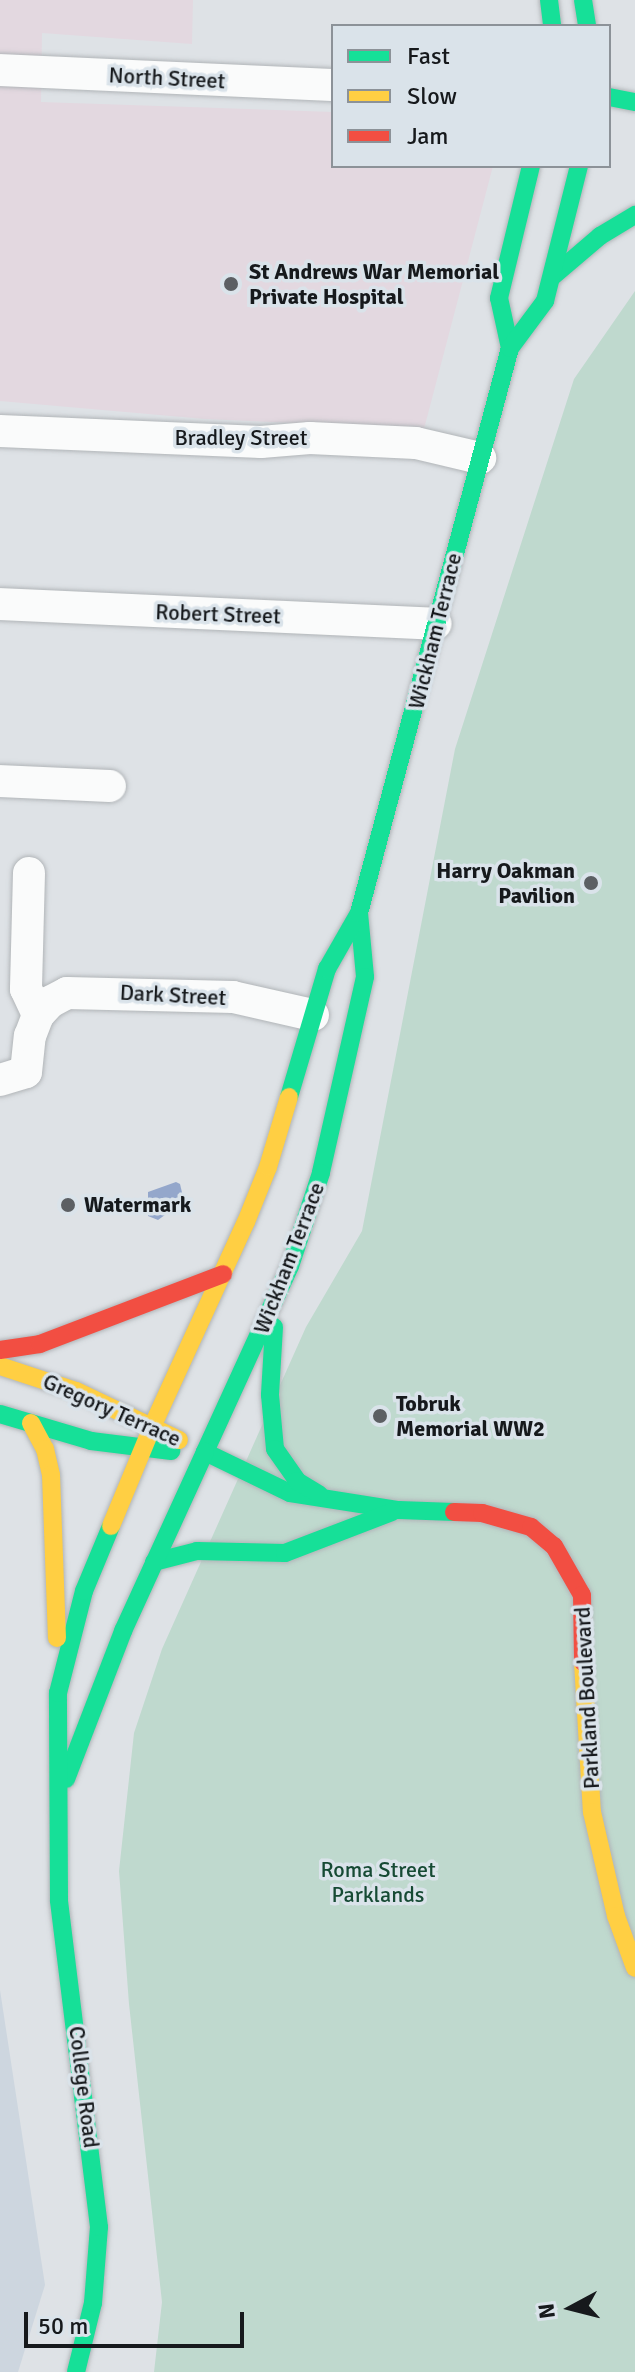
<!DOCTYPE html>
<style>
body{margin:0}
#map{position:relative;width:635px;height:2372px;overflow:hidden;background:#dee2e6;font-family:Signika,sans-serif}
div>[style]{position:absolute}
.built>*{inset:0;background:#cdd6df}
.medical>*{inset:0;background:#e3d8e0}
.green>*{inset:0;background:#bfd9ce}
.water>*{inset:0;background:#94a7cb}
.roads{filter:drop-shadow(0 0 2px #b1b5b8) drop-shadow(0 0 2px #b1b5b8)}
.street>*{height:32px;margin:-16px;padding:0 16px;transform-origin:16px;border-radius:16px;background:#fafbfb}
.fast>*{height:18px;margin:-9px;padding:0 9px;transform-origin:9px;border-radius:9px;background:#16e098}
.slow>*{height:18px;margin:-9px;padding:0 9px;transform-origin:9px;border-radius:9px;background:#ffcf43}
.jam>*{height:18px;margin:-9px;padding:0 9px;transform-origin:9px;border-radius:9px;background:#f24e42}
.dots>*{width:22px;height:22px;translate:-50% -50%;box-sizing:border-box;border:4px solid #dae3ea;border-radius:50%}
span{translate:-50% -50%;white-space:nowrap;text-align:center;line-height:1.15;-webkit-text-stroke:7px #dae3ea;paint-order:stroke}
.street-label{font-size:22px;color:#16191c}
.poi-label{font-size:22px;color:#16191c;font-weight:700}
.left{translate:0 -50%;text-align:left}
.right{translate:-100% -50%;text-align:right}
.park-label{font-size:22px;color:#164a34}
.legend{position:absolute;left:331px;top:24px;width:280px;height:144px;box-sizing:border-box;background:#dae3ea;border:2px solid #8c9298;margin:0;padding:10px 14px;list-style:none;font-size:24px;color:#16191c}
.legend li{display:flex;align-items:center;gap:16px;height:40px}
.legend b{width:40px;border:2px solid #8c9298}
.north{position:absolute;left:531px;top:2268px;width:80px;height:80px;-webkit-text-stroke:6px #dae3ea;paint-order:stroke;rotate:263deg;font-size:22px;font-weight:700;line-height:32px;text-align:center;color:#16191c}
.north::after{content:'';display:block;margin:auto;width:28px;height:36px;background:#16191c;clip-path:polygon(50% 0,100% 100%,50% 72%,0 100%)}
.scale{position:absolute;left:24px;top:2312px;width:220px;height:36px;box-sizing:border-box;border:4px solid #16191c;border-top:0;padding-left:10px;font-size:24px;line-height:28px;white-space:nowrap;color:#16191c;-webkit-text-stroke:6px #dae3ea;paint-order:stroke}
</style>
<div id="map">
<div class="built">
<i style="clip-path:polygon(0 1990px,45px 2285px,18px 2372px,0 2372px)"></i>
</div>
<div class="medical">
<i style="clip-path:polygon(0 0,193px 0,192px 44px,42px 33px,41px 102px,333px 112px,333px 166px,493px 166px,424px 429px,205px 419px,0 401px)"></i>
</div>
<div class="green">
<i style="clip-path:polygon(635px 291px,635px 2372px,154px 2372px,162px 2302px,129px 2004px,119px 1871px,134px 1733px,162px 1649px,306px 1327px,362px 1231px,455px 749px,574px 379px)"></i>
</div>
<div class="water">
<i style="clip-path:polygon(176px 1182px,180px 1184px,184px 1201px,158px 1220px,148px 1216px,148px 1192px)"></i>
</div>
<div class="roads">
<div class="street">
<i style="left:0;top:70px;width:333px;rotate:2.6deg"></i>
<i style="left:0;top:431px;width:261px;rotate:2.4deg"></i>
<i style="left:261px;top:442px;width:49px;rotate:-4.7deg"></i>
<i style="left:310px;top:438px;width:106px;rotate:2.7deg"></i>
<i style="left:416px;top:443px;width:66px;rotate:13.2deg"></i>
<i style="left:0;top:604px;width:436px;rotate:2.6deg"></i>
<i style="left:0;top:781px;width:110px;rotate:2.6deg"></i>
<i style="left:29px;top:873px;width:116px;rotate:91.5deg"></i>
<i style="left:26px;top:989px;width:29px;rotate:65deg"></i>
<i style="left:0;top:1080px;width:27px;rotate:-17deg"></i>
<i style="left:26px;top:1072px;width:36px;rotate:-84deg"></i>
<i style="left:30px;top:1036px;width:22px;rotate:-69deg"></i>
<i style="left:38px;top:1015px;width:18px;rotate:-47deg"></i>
<i style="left:50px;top:1002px;width:19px;rotate:-28deg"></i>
<i style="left:67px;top:993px;width:166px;rotate:1.4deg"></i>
<i style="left:233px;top:997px;width:82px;rotate:12.7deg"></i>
</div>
<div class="fast">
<i style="left:549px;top:0;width:26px;rotate:83deg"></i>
<i style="left:583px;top:0;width:26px;rotate:81deg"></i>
<i style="left:609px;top:97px;width:26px;rotate:11deg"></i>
<i style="left:552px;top:277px;width:63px;rotate:-40.5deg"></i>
<i style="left:600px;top:236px;width:41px;rotate:-31deg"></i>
<i style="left:510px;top:348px;width:51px;rotate:-102.4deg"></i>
<i style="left:499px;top:298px;width:136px;rotate:-76.4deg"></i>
<i style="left:359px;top:913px;width:64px;rotate:84.6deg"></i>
<i style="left:365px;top:977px;width:201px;rotate:102.7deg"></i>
<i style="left:321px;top:1173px;width:98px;rotate:108.4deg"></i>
<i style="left:290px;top:1266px;width:205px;rotate:114.6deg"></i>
<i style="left:205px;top:1452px;width:94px;rotate:25.8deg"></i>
<i style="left:290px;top:1493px;width:110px;rotate:8.9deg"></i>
<i style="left:399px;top:1510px;width:55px;rotate:2.1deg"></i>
<i style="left:289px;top:1097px;width:134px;rotate:-73.5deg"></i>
<i style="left:327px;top:969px;width:64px;rotate:-60.3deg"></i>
<i style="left:359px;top:913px;width:585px;rotate:-75.04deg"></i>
<i style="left:510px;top:348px;width:59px;rotate:-53.3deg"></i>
<i style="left:545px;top:301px;width:139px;rotate:-75.9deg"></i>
<i style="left:274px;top:1327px;width:68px;rotate:93.4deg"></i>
<i style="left:270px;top:1395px;width:54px;rotate:84.7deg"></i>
<i style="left:275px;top:1449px;width:39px;rotate:55deg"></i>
<i style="left:297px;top:1481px;width:26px;rotate:31deg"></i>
<i style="left:0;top:1414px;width:95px;rotate:16.5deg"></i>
<i style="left:91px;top:1441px;width:81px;rotate:7.1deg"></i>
<i style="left:154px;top:1562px;width:44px;rotate:-14.3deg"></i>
<i style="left:197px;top:1551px;width:88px;rotate:1.3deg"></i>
<i style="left:285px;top:1553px;width:115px;rotate:-21deg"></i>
<i style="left:66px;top:1779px;width:159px;rotate:-68.9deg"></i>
<i style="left:123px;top:1631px;width:197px;rotate:-65.4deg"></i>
<i style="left:76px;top:2372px;width:71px;rotate:-76.2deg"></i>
<i style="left:93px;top:2303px;width:76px;rotate:-85.5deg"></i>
<i style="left:99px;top:2227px;width:329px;rotate:-97deg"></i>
<i style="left:59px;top:1900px;width:207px;rotate:-90.3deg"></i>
<i style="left:58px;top:1693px;width:105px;rotate:-75.7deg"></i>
<i style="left:84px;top:1591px;width:70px;rotate:-67.4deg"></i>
</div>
<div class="slow">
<i style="left:0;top:1366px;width:80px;rotate:18.2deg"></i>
<i style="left:76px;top:1391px;width:114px;rotate:25.4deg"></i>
<i style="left:31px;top:1423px;width:30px;rotate:62deg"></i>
<i style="left:45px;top:1449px;width:27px;rotate:77deg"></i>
<i style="left:51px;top:1475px;width:163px;rotate:87.9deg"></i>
<i style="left:152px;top:1427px;width:226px;rotate:-65.4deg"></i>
<i style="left:246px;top:1222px;width:59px;rotate:-68.2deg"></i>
<i style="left:268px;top:1167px;width:73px;rotate:-73.3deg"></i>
<i style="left:111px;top:1526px;width:107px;rotate:-67.5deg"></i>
<i style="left:583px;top:1662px;width:150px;rotate:86.6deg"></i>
<i style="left:592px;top:1812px;width:107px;rotate:77deg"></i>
<i style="left:616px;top:1916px;width:55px;rotate:69.9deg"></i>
</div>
<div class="jam">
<i style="left:0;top:1350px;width:40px;rotate:-8.5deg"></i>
<i style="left:40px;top:1344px;width:196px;rotate:-20.9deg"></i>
<i style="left:454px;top:1512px;width:28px;rotate:2deg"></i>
<i style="left:482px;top:1513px;width:51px;rotate:15.9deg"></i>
<i style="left:531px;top:1527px;width:30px;rotate:40deg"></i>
<i style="left:554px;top:1546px;width:56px;rotate:60.3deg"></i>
<i style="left:582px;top:1595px;width:67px;rotate:89.1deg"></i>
</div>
</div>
<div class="dots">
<i style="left:231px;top:284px;background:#5c5f63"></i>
<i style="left:591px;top:883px;background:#5c5f63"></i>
<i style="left:68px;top:1205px;background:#5c5f63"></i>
<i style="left:380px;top:1416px;background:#5c5f63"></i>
</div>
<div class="street-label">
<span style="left:167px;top:78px;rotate:3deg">North Street</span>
<span style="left:241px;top:438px">Bradley Street</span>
<span style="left:218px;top:614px;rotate:2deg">Robert Street</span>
<span style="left:435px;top:631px;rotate:-76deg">Wickham Terrace</span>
<span style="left:173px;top:995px;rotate:3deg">Dark Street</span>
<span style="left:289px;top:1258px;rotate:-69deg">Wickham Terrace</span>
<span style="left:112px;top:1410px;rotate:24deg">Gregory Terrace</span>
<span style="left:587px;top:1698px;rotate:-93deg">Parkland Boulevard</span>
<span style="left:84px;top:2087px;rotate:83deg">College Road</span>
</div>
<div class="poi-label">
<span class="left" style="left:249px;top:284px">St Andrews War Memorial<br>Private Hospital</span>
<span class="right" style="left:575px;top:883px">Harry Oakman<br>Pavilion</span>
<span class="left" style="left:84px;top:1205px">Watermark</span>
<span class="left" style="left:396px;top:1416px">Tobruk<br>Memorial WW2</span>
</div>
<div class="park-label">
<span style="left:378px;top:1882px">Roma Street<br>Parklands</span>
</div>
<ul class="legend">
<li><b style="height:10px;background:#16e098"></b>Fast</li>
<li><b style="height:10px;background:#ffcf43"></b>Slow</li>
<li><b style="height:10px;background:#f24e42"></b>Jam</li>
</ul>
<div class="north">N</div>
<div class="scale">50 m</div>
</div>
